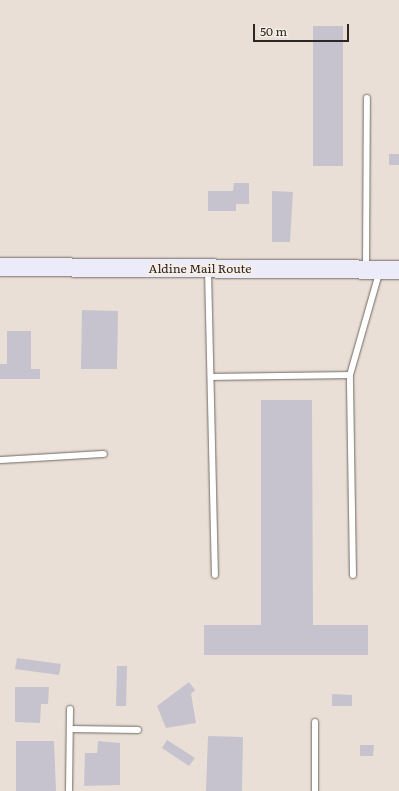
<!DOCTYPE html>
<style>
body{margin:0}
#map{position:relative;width:399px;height:791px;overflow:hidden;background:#e9dfd7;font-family:Literata,serif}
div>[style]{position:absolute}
.building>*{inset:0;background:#c7c3ce}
.roads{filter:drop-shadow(0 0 1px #716962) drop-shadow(0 0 1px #716962)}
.lane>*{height:6px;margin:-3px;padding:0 3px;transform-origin:3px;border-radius:3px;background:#fff}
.secondary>*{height:18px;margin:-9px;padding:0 9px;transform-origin:9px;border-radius:9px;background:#ebebfa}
span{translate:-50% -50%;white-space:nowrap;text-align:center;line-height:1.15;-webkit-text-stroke:4px #f6ede4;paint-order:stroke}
.street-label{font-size:12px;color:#2b2724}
.scale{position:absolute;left:253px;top:24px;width:96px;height:18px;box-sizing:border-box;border:2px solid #2b2724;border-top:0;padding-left:5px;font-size:12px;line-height:14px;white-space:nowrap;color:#2b2724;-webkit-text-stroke:3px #f6ede4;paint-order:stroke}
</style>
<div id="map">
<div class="building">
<i style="clip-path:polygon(313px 26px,343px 26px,343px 166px,313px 166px)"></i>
<i style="clip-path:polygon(389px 154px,399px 154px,399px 165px,389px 165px)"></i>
<i style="clip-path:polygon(234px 183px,249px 183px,249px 204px,236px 204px,236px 211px,208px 211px,208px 191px,233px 191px)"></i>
<i style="clip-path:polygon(272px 191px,293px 192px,290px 242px,272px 242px)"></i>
<i style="clip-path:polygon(82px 310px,118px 311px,117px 369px,81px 369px)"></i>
<i style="clip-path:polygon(7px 331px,31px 331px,31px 369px,40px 369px,40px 379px,0 379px,0 364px,7px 364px)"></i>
<i style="clip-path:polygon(261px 400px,312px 400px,313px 625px,368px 625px,368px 655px,204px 655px,204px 625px,261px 625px)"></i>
<i style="clip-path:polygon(17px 658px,61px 664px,59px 675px,15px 669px)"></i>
<i style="clip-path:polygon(117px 666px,127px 666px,126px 706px,116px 706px)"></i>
<i style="clip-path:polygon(189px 682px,195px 690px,191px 694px,196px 723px,166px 728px,157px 706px)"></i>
<i style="clip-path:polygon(15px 687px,49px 687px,48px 704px,41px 704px,40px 723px,15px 722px)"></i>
<i style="clip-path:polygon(332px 694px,352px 695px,352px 706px,332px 706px)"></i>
<i style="clip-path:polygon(208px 736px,243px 737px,242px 791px,206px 791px)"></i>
<i style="clip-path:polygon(167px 740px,195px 758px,189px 766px,162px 748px)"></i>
<i style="clip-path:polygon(16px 741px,54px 741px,56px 791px,16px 791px)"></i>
<i style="clip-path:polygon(98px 741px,120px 743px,120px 785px,84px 786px,85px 753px,97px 753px)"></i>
<i style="clip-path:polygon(360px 745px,374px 745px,373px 756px,360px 756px)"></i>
</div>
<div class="roads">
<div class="lane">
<i style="left:366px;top:268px;width:170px;rotate:-89.7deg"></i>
<i style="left:208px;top:270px;width:305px;rotate:88.7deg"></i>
<i style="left:211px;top:377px;width:139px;rotate:-0.8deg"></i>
<i style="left:0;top:460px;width:104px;rotate:-3.3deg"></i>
<i style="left:353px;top:575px;width:200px;rotate:-90.9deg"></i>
<i style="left:350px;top:375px;width:106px;rotate:-74.1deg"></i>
<i style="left:70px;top:729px;width:68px;rotate:0.8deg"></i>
<i style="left:69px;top:791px;width:82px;rotate:-89.3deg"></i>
<i style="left:315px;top:791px;width:69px;rotate:-90deg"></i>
</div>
<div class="secondary">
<i style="left:0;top:267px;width:399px;rotate:0.4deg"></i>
</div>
</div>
<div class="street-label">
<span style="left:200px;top:269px">Aldine Mail Route</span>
</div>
<div class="scale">50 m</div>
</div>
